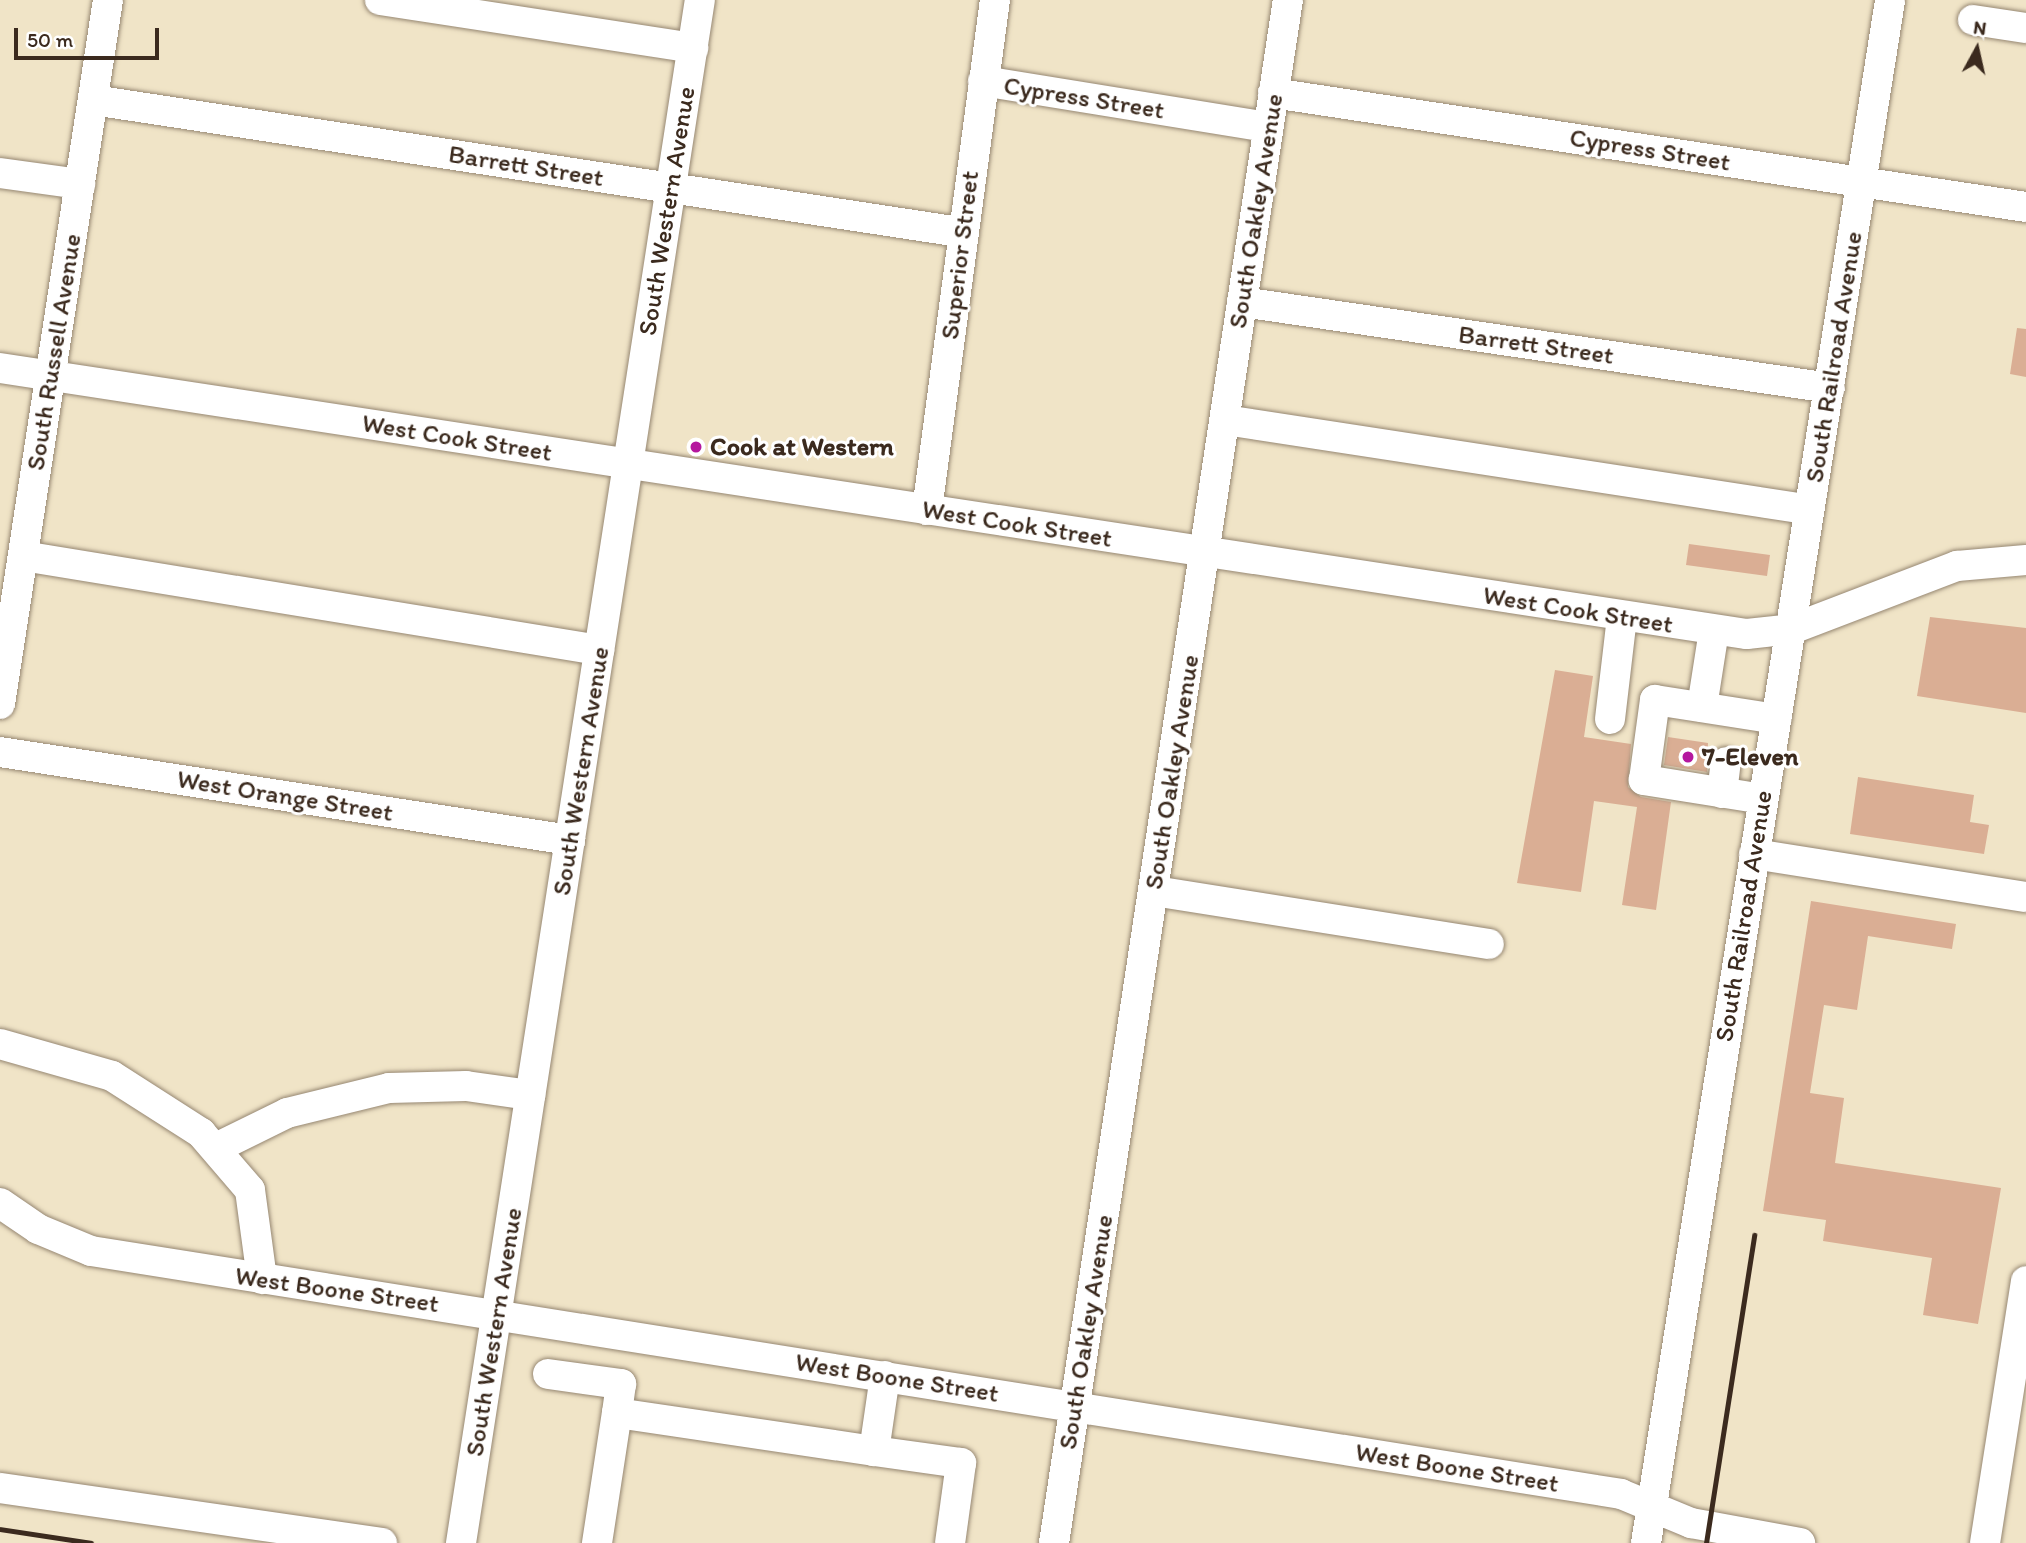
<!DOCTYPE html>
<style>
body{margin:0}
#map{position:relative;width:2026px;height:1543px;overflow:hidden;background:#f0e4c7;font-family:Itim,sans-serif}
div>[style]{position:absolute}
.building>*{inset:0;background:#daae94}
.roads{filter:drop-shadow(0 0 2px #968772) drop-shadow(0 0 2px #968772)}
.minor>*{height:30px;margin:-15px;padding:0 15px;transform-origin:15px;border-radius:15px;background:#fff}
.rail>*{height:5px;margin:-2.5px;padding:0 2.5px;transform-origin:2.5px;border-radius:2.5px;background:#3b2a1e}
.dots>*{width:19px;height:19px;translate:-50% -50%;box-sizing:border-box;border:4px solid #fff;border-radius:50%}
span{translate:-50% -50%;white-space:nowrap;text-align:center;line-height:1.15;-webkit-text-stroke:6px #fff;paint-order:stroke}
.street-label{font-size:26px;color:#3b2a1e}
.poi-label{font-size:26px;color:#3b2a1e;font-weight:700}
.left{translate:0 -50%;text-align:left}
.north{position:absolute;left:1942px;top:14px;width:70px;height:70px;-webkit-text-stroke:5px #fff;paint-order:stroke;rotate:8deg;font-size:19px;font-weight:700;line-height:28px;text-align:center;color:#3b2a1e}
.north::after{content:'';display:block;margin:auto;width:24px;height:32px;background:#3b2a1e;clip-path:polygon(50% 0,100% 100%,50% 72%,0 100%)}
.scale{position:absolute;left:14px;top:28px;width:145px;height:32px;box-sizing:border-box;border:4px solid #3b2a1e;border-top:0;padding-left:9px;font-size:21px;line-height:24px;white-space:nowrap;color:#3b2a1e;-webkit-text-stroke:5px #fff;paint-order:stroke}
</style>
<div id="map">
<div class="building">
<i style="clip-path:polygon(2017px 328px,2026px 329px,2026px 377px,2010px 374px)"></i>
<i style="clip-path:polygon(1689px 544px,1770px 555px,1767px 576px,1686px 565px)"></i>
<i style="clip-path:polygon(1930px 617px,2026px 628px,2026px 713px,1917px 696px)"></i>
<i style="clip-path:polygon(1555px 670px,1593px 676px,1584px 737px,1631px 744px,1628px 787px,1641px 797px,1671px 802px,1656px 910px,1622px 905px,1637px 807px,1594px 801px,1581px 892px,1517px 883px)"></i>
<i style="clip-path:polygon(1668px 737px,1708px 743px,1707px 772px,1664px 765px)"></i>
<i style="clip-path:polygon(1858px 777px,1974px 795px,1970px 822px,1989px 825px,1984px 854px,1850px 834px)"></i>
<i style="clip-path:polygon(1811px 901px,1956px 924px,1952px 949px,1868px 936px,1857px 1010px,1824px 1005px,1810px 1093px,1844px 1098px,1835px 1163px,2001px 1188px,1978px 1324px,1923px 1315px,1932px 1258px,1823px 1241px,1826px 1220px,1763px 1211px)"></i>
</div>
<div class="roads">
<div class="minor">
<i style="left:380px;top:0;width:317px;rotate:8.7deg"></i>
<i style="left:1973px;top:20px;width:54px;rotate:8.6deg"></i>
<i style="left:983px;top:81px;width:289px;rotate:9.2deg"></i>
<i style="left:1273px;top:93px;width:762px;rotate:8.61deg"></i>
<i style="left:93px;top:100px;width:877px;rotate:8.66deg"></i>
<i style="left:0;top:173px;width:81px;rotate:7.8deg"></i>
<i style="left:1242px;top:302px;width:594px;rotate:8.32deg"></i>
<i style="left:0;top:368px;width:1767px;rotate:8.66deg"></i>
<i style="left:1747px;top:634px;width:45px;rotate:-6.3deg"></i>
<i style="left:1792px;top:629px;width:177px;rotate:-20.9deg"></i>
<i style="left:1957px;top:566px;width:69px;rotate:-5deg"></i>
<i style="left:1225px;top:420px;width:587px;rotate:8.72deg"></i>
<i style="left:927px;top:510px;width:515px;rotate:-82.41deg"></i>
<i style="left:23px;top:556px;width:584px;rotate:9.27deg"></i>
<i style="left:0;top:704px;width:712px;rotate:-81.28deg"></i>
<i style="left:1702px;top:707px;width:78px;rotate:-81.1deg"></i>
<i style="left:1610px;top:719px;width:103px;rotate:-83.3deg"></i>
<i style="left:0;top:752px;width:577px;rotate:8.78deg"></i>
<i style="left:1722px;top:793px;width:31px;rotate:-83deg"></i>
<i style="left:1763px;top:799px;width:121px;rotate:-170.9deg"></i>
<i style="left:1644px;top:780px;width:81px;rotate:-82.2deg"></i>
<i style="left:1655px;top:700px;width:123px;rotate:8.9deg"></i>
<i style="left:1754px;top:854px;width:275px;rotate:9deg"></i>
<i style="left:1154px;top:891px;width:339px;rotate:9deg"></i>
<i style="left:0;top:1044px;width:116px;rotate:15.9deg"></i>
<i style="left:112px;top:1076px;width:106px;rotate:32.6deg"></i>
<i style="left:201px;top:1133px;width:75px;rotate:49.3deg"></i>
<i style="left:250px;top:1190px;width:90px;rotate:82.3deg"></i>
<i style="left:216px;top:1148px;width:79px;rotate:-26.2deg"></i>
<i style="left:287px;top:1113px;width:105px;rotate:-13.8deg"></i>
<i style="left:389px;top:1088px;width:77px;rotate:-1.5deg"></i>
<i style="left:466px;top:1086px;width:65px;rotate:8deg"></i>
<i style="left:0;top:1203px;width:46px;rotate:34.4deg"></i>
<i style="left:38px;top:1229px;width:57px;rotate:22.5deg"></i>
<i style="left:91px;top:1251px;width:1549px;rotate:9.02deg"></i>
<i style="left:1621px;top:1494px;width:76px;rotate:22.5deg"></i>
<i style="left:1691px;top:1523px;width:111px;rotate:10.4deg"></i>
<i style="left:548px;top:1374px;width:74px;rotate:7.8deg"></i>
<i style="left:621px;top:1384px;width:29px;rotate:98deg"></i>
<i style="left:617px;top:1413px;width:260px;rotate:8.4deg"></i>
<i style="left:885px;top:1376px;width:76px;rotate:98.3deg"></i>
<i style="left:874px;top:1451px;width:88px;rotate:7.9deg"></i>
<i style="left:961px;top:1463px;width:81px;rotate:97.8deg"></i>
<i style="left:0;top:1488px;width:386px;rotate:8.2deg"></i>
<i style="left:461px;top:1543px;width:1561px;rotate:-81.2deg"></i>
<i style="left:597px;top:1543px;width:132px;rotate:-81.3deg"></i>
<i style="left:1054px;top:1543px;width:1561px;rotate:-81.38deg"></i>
<i style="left:1646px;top:1543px;width:1562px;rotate:-81.01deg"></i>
<i style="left:1985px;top:1543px;width:265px;rotate:-81.1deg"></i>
</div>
</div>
<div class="rail">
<i style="left:0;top:1529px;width:92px;rotate:8.7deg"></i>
<i style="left:1706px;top:1543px;width:312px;rotate:-81.1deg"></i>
</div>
<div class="dots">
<i style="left:696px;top:447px;background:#b5179e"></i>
<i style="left:1688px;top:757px;background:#b5179e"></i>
</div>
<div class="street-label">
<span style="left:1084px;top:98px;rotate:9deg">Cypress Street</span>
<span style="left:1650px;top:150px;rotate:9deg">Cypress Street</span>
<span style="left:526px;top:166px;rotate:9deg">Barrett Street</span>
<span style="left:667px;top:211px;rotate:-81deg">South Western Avenue</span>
<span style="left:1256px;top:211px;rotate:-81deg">South Oakley Avenue</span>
<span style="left:960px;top:255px;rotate:-83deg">Superior Street</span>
<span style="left:1536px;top:345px;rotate:8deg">Barrett Street</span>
<span style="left:54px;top:352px;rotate:-81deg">South Russell Avenue</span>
<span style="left:1834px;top:357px;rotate:-81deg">South Railroad Avenue</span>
<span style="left:457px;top:438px;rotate:9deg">West Cook Street</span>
<span style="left:1017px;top:524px;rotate:9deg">West Cook Street</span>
<span style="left:1578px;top:610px;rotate:9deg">West Cook Street</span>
<span style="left:581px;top:771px;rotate:-81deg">South Western Avenue</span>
<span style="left:1172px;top:772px;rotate:-81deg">South Oakley Avenue</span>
<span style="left:285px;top:796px;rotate:9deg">West Orange Street</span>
<span style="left:1744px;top:916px;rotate:-81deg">South Railroad Avenue</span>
<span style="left:337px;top:1290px;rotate:8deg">West Boone Street</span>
<span style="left:494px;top:1332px;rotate:-81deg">South Western Avenue</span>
<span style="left:1086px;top:1332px;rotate:-81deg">South Oakley Avenue</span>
<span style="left:897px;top:1378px;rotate:9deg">West Boone Street</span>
<span style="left:1457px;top:1468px;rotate:9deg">West Boone Street</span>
</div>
<div class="poi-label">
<span class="left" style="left:710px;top:447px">Cook at Western</span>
<span class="left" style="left:1702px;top:757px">7-Eleven</span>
</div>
<div class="north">N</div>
<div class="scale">50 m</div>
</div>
